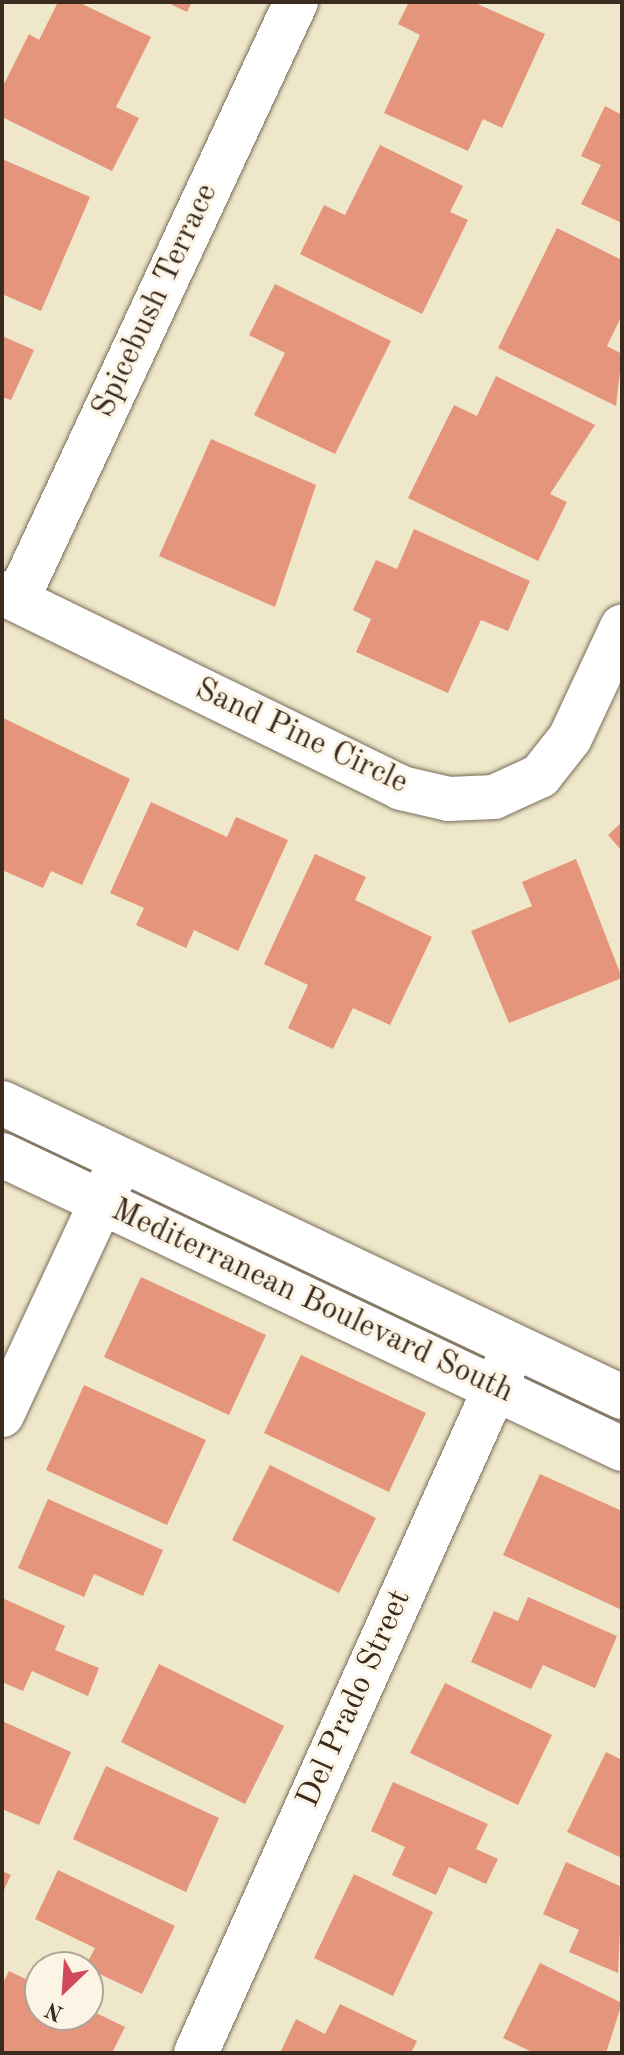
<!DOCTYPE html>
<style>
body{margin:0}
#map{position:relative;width:624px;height:2055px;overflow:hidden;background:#eee7c9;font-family:"Old Standard TT",serif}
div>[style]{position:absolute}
.building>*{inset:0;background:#e5957b}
.roads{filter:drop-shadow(0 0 2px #7a6c5a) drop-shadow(0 0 2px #7a6c5a)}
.street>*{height:44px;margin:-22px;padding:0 22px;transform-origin:22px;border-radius:22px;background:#fff}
span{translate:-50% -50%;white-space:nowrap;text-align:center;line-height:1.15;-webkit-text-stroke:6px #fcf5e5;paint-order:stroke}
.street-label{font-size:32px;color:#3b2a1e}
.frame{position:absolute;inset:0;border:4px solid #3b2a1e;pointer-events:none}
.north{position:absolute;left:24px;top:1951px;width:80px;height:80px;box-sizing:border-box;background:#fcf5e5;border:2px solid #afa495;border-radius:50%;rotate:205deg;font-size:22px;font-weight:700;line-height:32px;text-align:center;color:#3b2a1e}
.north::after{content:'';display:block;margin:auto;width:28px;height:36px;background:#d1495b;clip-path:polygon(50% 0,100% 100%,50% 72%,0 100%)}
</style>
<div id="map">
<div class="building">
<i style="clip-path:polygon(58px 2px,78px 2px,151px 37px,116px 107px,139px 118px,112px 171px,2px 117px,2px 88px,29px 34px,39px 40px)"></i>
<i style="clip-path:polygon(166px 2px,192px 2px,187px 12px)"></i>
<i style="clip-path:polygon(409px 2px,473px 2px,545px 34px,502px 128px,483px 119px,468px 151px,384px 113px,420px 35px,398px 24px)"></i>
<i style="clip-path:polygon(605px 106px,622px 115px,622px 223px,581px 204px,601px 165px,581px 156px)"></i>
<i style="clip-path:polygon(380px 145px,463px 186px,450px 212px,468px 220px,422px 314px,300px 254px,324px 205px,345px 215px)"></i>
<i style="clip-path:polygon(2px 159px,90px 197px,41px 311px,2px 294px)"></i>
<i style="clip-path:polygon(557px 228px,622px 260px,622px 315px,607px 346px,622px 354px,616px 406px,498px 348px)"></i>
<i style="clip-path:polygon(275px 284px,391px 341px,335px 454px,254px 415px,285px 353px,249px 335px)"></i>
<i style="clip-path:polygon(2px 336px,34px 350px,11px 400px,2px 397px)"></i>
<i style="clip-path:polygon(496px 376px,595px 425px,550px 494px,567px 502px,538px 561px,408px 498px,454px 405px,477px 416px)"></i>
<i style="clip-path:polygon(211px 439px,316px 485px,275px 607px,159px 556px)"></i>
<i style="clip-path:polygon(414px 529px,530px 581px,508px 631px,481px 620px,448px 693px,356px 652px,371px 619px,353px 610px,376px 560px,397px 569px)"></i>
<i style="clip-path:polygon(3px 718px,130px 779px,82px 885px,51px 871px,43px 888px,2px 870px)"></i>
<i style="clip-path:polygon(151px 802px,227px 837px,236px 817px,288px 840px,238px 951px,194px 930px,186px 948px,136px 925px,144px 908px,110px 893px)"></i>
<i style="clip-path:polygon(622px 822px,622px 851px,608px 835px)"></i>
<i style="clip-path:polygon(315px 854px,366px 877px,355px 900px,432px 937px,390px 1025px,353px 1008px,333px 1049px,288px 1028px,308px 985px,264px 964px)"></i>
<i style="clip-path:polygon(576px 859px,622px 978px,509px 1023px,471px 931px,532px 906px,522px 882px)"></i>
<i style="clip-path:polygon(141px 1277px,266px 1335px,229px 1415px,104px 1357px)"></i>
<i style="clip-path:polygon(301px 1355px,426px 1413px,389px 1492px,264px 1433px)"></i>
<i style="clip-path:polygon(84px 1385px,206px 1440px,167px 1525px,46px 1470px)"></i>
<i style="clip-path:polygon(270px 1465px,376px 1518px,339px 1593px,232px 1540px)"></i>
<i style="clip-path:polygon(540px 1474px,622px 1511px,622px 1610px,503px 1555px)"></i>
<i style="clip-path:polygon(48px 1499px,163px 1550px,143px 1596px,94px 1574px,84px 1597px,18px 1568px)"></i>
<i style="clip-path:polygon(528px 1597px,617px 1636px,595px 1688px,543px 1665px,531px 1689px,471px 1662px,494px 1611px,518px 1621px)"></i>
<i style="clip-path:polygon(2px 1598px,65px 1626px,55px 1650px,99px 1668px,88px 1696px,32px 1671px,23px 1691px,2px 1682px)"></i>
<i style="clip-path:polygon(159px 1664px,284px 1726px,245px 1804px,121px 1742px)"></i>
<i style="clip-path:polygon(445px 1683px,552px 1735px,518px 1805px,410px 1753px)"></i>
<i style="clip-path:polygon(2px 1721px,71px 1752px,39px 1825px,2px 1809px)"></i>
<i style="clip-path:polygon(606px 1752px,622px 1760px,622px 1858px,567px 1832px)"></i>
<i style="clip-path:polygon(106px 1766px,219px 1818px,186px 1892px,73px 1839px)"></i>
<i style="clip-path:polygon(393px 1782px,488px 1824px,476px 1849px,498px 1859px,486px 1884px,449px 1867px,436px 1895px,392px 1875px,405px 1847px,371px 1831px)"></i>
<i style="clip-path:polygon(566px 1862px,622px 1887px,618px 1973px,569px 1952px,579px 1930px,543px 1914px)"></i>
<i style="clip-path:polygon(58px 1870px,175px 1926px,142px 1994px,85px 1967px,95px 1948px,35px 1919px)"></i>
<i style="clip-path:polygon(2px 1871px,11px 1875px,2px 1894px)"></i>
<i style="clip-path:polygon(354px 1874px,433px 1912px,393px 1996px,314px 1958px)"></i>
<i style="clip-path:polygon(540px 1963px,622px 2003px,606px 2053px,534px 2053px,503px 2038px)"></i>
<i style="clip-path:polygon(9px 1971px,40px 1986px,40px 2015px,88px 2015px,88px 2009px,125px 2027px,112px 2053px,2px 2053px,2px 1985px)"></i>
<i style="clip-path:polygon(340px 2004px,417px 2041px,411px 2053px,280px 2053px,296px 2019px,325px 2034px)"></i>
</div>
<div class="roads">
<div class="street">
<i style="left:2px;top:593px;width:444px;rotate:26deg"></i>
<i style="left:401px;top:788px;width:49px;rotate:12.9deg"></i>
<i style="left:449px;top:799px;width:45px;rotate:-2.5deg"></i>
<i style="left:494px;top:797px;width:51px;rotate:-24.5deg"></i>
<i style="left:540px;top:776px;width:48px;rotate:-51.7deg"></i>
<i style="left:570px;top:738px;width:123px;rotate:-64.9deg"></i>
<i style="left:17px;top:600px;width:660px;rotate:-64.99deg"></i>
<i style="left:2px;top:1103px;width:686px;rotate:25.37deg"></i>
<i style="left:2px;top:1155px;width:686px;rotate:25.37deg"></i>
<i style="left:2px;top:1415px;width:265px;rotate:-65deg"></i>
<i style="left:196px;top:2053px;width:775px;rotate:-65.78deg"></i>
</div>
</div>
<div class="street-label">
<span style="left:156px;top:301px;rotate:-65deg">Spicebush Terrace</span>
<span style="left:301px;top:737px;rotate:25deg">Sand Pine Circle</span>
<span style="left:312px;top:1302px;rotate:25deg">Mediterranean Boulevard South</span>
<span style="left:355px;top:1699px;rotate:-66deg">Del Prado Street</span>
</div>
<div class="frame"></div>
<div class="north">N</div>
</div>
